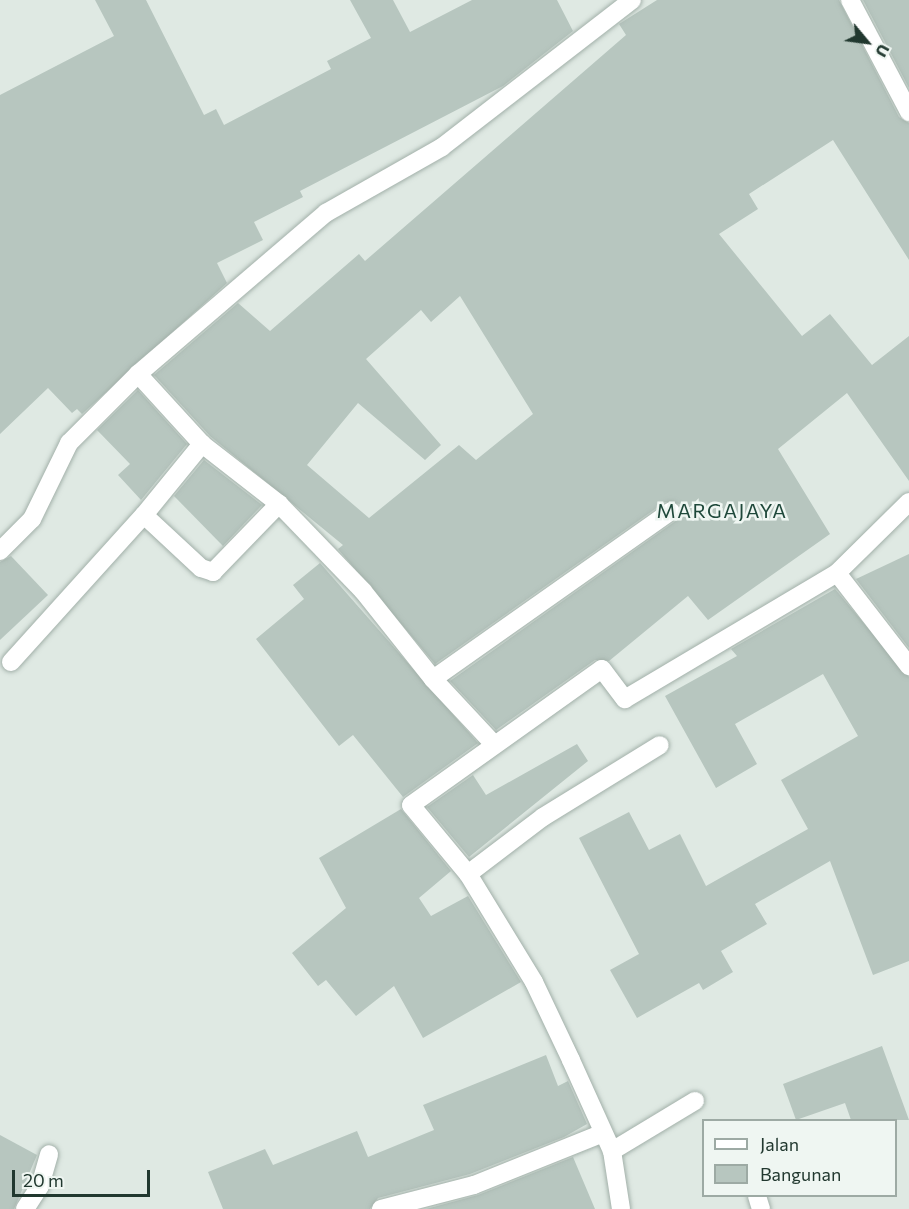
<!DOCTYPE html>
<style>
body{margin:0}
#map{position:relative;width:909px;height:1209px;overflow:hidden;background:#dfe9e3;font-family:Commissioner,sans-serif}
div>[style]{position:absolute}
.building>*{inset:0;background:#b7c6bf}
.roads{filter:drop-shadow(0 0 2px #a2b0a9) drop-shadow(0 0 2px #a2b0a9)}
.minor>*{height:18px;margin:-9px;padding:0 9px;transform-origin:9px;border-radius:9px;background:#fff}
span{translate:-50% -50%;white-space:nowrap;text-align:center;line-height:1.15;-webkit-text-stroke:5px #eff6f2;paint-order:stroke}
.quarter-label{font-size:20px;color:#1e483a;letter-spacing:1.5px}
.legend{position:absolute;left:702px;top:1119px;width:195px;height:78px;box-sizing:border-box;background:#eff6f2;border:2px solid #9daaa4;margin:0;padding:8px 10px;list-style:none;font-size:18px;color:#21382f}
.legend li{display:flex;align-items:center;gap:12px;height:30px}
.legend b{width:30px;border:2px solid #9daaa4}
.north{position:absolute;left:837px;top:12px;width:60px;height:60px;-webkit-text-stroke:4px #eff6f2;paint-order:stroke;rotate:119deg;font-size:16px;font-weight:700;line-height:24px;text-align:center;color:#21382f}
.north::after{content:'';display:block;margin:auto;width:21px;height:27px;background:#21382f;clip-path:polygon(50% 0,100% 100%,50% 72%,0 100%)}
.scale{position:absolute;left:12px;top:1170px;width:138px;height:27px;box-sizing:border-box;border:3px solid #21382f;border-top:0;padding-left:8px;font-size:18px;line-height:21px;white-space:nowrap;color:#21382f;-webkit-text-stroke:4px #eff6f2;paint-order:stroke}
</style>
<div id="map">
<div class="building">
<i style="clip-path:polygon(95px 0,146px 0,204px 115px,216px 109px,224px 125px,331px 69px,327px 61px,371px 38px,350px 0,393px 0,410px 32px,472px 0,557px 0,573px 31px,503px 86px,300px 191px,303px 197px,254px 222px,263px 240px,217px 263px,227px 283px,82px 414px,77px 409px,72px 413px,48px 388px,0 434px,0 95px,114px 36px)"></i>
<i style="clip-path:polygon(evenodd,657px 0,839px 0,899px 117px,909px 123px,909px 260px,833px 140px,749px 194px,758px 209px,719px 234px,802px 336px,830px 314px,872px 365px,909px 336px,909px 481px,847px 393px,778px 449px,830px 534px,708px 620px,688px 596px,609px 661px,595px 660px,496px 730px,450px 681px,677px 520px,680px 504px,665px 502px,435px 664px,338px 549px,343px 545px,210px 436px,154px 375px,238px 303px,270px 331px,359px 254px,365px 261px,626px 35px,619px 24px,657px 0,460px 296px,533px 414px,476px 460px,459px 445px,369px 518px,307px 465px,358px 403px,425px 460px,441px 445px,366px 359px,421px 310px,431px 322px,460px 296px)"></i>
<i style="clip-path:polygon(863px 0,909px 0,909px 88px)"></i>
<i style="clip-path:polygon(138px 390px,187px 444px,141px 500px,118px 475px,130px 464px,97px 430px)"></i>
<i style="clip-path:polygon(204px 460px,262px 505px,223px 546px,174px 496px)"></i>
<i style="clip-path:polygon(909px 554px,909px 648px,856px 579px)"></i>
<i style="clip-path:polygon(11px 556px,48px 595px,0 640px,0 562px)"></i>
<i style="clip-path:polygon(320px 563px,478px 743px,403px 797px,353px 735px,339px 746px,256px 639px,304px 599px,293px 585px)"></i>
<i style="clip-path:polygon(835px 589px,909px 677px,909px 961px,873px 975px,830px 861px,755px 904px,767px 924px,721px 951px,733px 972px,703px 990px,699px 983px,637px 1018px,610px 970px,639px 954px,579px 838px,629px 812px,649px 850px,680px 834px,706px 886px,808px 829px,781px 780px,858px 736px,823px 674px,735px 724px,757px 764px,716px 788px,665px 696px,737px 656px,731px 649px)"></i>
<i style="clip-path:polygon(577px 744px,588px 761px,469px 857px,427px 807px,473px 775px,486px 795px)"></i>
<i style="clip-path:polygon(401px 809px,451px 871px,419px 898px,431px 916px,468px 896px,521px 982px,423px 1038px,394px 986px,356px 1016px,326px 980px,318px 986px,292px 953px,346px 908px,319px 858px)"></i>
<i style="clip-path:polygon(882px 1046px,909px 1120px,851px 1120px,845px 1103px,796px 1120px,783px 1084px)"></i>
<i style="clip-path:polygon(546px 1055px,558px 1086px,568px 1081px,587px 1124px,564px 1137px,470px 1174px,378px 1198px,370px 1209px,223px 1209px,208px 1172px,265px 1149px,273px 1165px,357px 1131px,368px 1157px,434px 1130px,423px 1105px)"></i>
<i style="clip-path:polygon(0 1135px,37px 1155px,14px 1209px,0 1209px)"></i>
<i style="clip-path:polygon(573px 1157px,595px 1209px,426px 1209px,478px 1195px)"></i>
</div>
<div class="roads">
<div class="minor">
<i style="left:850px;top:0;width:127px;rotate:62.2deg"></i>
<i style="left:138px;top:374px;width:95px;rotate:47.6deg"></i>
<i style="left:202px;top:444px;width:98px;rotate:37.9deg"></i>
<i style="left:279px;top:504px;width:121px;rotate:46deg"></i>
<i style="left:363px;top:591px;width:112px;rotate:51.5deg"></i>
<i style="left:433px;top:679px;width:86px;rotate:46.9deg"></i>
<i style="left:909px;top:502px;width:101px;rotate:135.4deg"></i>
<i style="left:837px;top:573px;width:118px;rotate:52.3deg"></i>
<i style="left:144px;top:515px;width:92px;rotate:-50.8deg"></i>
<i style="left:0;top:551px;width:45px;rotate:-45deg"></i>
<i style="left:32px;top:519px;width:85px;rotate:-64deg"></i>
<i style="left:69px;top:443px;width:98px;rotate:-45deg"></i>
<i style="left:138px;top:374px;width:248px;rotate:-40.6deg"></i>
<i style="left:326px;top:213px;width:133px;rotate:-29.6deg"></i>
<i style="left:442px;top:147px;width:240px;rotate:-37.7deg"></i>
<i style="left:11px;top:662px;width:198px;rotate:-47.9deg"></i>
<i style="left:144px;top:515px;width:78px;rotate:42.9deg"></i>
<i style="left:201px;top:568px;width:13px;rotate:18deg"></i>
<i style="left:213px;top:572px;width:95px;rotate:-45.9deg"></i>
<i style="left:433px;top:679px;width:291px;rotate:-35.2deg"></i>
<i style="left:468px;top:874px;width:89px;rotate:-129.6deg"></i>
<i style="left:411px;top:805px;width:234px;rotate:-35.5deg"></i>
<i style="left:602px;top:669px;width:38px;rotate:53deg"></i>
<i style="left:625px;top:699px;width:247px;rotate:-30.7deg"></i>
<i style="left:612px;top:1151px;width:97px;rotate:-31.1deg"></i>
<i style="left:757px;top:1196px;width:14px;rotate:73deg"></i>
<i style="left:25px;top:1209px;width:27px;rotate:-57deg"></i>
<i style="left:40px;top:1186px;width:33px;rotate:-74deg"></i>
<i style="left:381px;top:1209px;width:96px;rotate:-14.5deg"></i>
<i style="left:474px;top:1185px;width:137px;rotate:-21.9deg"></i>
<i style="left:621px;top:1209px;width:59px;rotate:-98.8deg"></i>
<i style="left:612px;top:1151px;width:100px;rotate:-114.3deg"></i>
<i style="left:571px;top:1060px;width:86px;rotate:-115.4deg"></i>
<i style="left:534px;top:982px;width:127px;rotate:-121.4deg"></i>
<i style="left:468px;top:874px;width:94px;rotate:-37.2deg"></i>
<i style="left:543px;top:817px;width:137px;rotate:-31.6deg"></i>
</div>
</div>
<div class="quarter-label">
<span style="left:722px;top:510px">MARGAJAYA</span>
</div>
<ul class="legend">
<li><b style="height:8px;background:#fff"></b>Jalan</li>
<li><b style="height:16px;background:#b7c6bf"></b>Bangunan</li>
</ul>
<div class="north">U</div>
<div class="scale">20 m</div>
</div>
